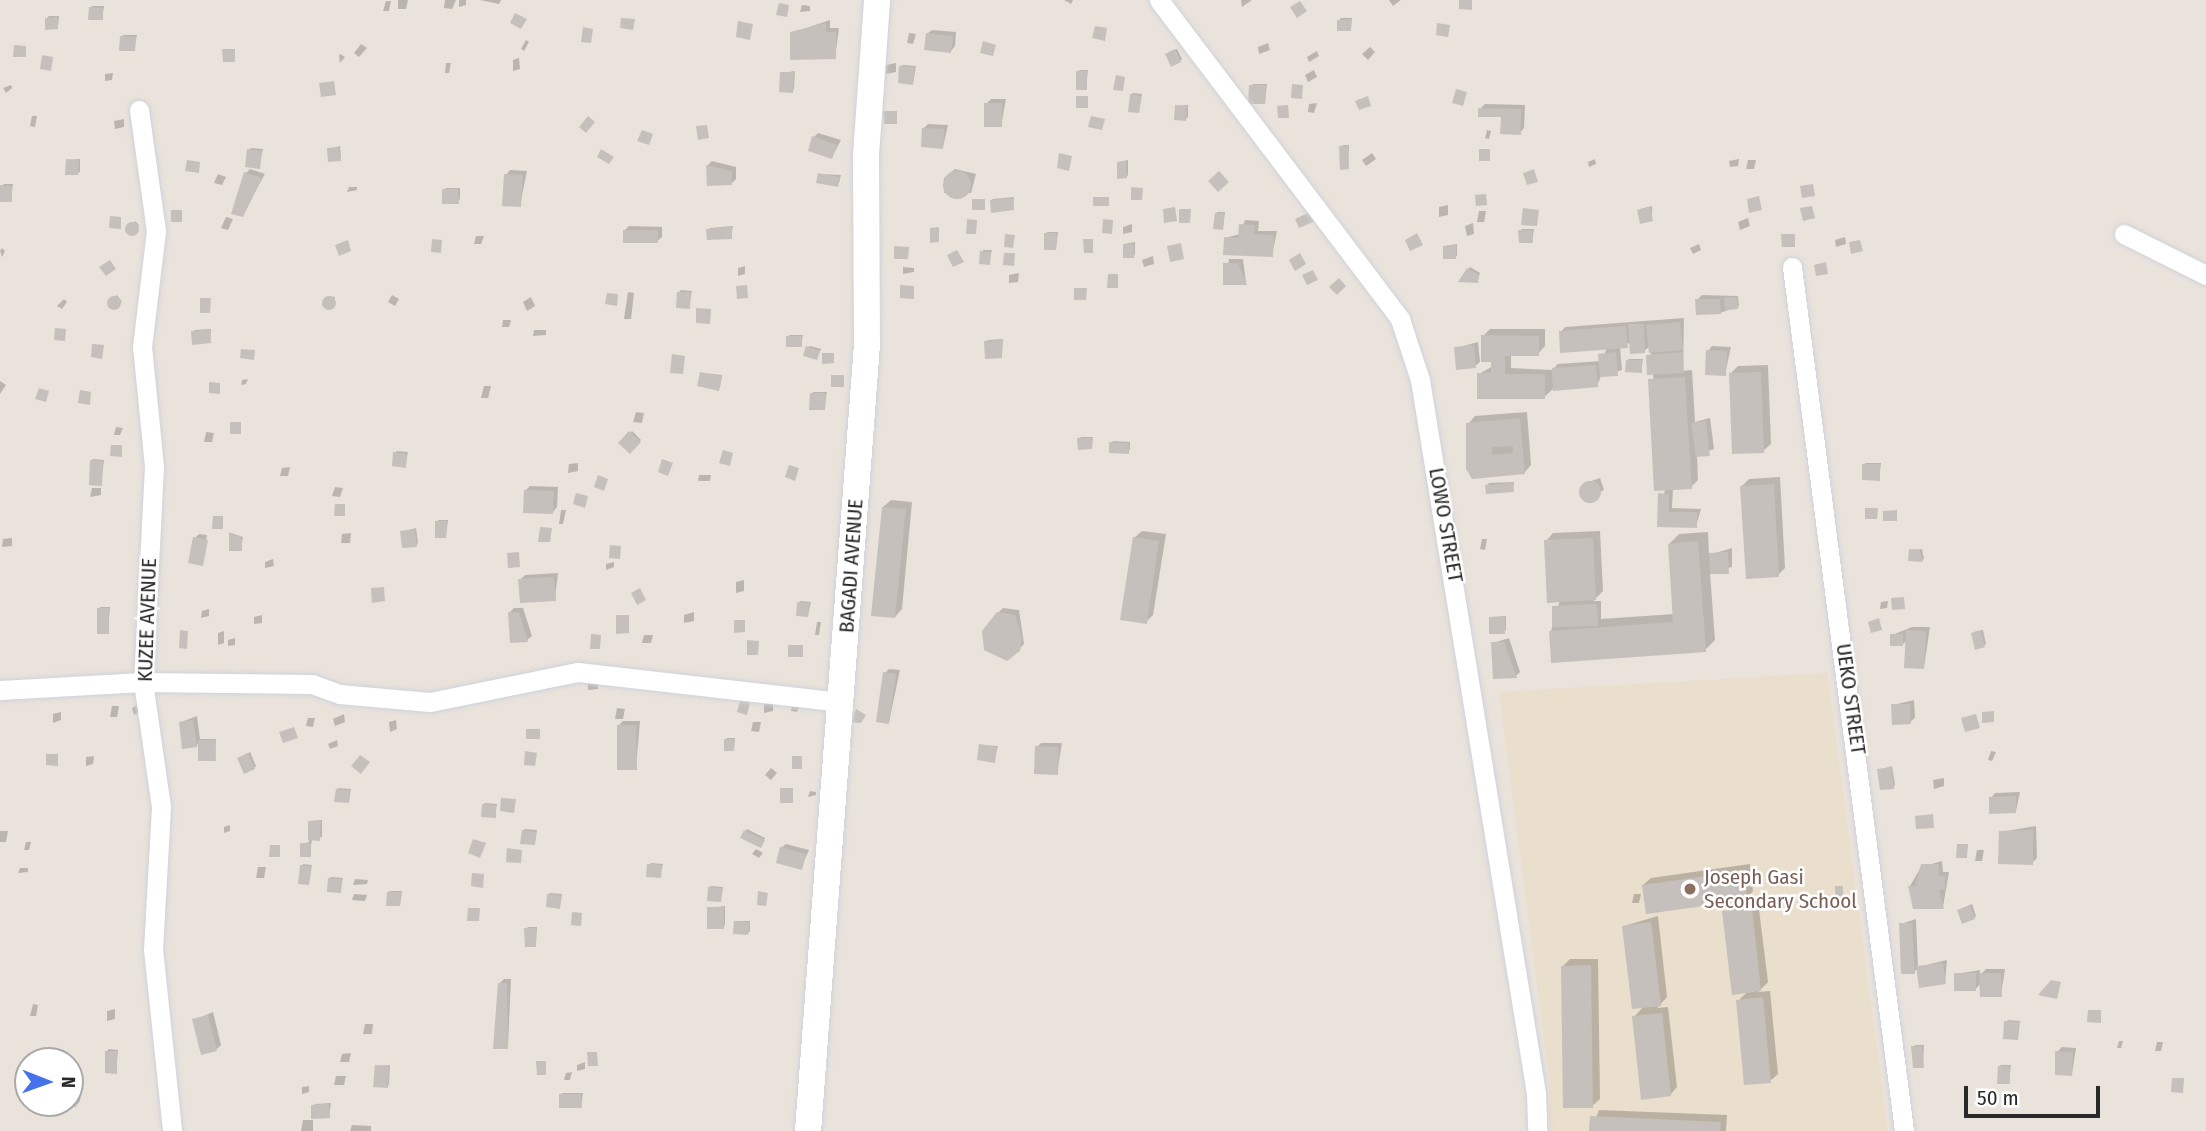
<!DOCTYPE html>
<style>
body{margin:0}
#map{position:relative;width:2206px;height:1131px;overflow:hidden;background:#eae3db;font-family:"Fira Sans Condensed",sans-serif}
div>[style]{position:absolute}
.education>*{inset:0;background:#eadecc}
.shadow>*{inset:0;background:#0003}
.building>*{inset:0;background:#c5c0bb}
.round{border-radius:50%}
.roads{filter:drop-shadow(0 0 2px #ced2dc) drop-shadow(0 0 2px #ced2dc)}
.street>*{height:19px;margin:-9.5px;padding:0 9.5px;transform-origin:9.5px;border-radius:9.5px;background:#fff}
.secondary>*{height:26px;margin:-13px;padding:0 13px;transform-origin:13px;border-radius:13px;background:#fff}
.dots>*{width:19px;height:19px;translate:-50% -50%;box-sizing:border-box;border:4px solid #fff;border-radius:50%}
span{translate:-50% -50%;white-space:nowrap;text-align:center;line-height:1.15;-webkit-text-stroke:5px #fff;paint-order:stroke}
.street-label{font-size:21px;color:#292929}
.education-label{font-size:21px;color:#785e54}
.left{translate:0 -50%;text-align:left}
.north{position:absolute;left:14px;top:1047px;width:70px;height:70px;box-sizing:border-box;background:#fff;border:2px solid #a9a9a9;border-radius:50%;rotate:91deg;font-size:19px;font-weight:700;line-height:28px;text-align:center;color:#292929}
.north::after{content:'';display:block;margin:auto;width:24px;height:32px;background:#4771eb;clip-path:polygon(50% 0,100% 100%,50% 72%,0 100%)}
.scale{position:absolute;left:1964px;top:1086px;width:136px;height:32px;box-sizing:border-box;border:4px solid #292929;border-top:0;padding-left:9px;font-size:21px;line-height:24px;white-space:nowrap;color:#292929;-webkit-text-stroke:5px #fff;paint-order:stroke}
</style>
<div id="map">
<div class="education">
<i style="clip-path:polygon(1827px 673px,1888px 1131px,1549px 1131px,1550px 1085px,1499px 692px)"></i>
</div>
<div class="shadow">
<i style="clip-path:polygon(398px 0,408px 0,406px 9px,398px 9px)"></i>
<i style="clip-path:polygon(445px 0,456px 0,452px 9px,444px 8px)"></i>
<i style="clip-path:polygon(459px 0,466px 0,466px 5px,459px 7px)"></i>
<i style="clip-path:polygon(480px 0,501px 0,499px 4px)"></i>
<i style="clip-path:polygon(1064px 0,1073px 0,1071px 4px)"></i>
<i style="clip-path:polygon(1241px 0,1252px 0,1242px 7px)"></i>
<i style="clip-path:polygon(1389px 0,1401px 0,1393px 6px)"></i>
<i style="clip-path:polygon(386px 1px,391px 1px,389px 11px,383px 11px)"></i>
<i style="clip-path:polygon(802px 5px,810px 6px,810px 11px,800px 12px)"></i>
<i style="clip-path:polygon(92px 6px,104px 6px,102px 19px,91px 8px)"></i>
<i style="clip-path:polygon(59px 16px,58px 27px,47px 18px,49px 16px)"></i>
<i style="clip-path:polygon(1352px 18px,1351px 29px,1339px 20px,1341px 18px)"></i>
<i style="clip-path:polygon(830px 20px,830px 28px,839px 28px,835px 58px,792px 33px)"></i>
<i style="clip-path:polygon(932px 30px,956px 32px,955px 46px,951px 51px,927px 34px)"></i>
<i style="clip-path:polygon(909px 33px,916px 34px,913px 44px,907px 43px)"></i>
<i style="clip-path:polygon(137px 35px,134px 49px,121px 37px,123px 35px)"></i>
<i style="clip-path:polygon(526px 40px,529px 42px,524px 51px,521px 49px)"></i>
<i style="clip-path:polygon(1268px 43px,1270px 50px,1259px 54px,1258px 47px)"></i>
<i style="clip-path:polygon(361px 44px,367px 48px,359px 57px,354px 53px)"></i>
<i style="clip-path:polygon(1370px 47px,1375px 52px,1368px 60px,1362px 54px)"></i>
<i style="clip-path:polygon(1177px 49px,1182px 59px,1180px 61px,1169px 52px)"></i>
<i style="clip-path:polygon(1317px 51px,1319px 56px,1309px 62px,1307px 57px)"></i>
<i style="clip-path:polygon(340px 54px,345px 57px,340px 63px,339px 56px)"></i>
<i style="clip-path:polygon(519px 58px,520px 69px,513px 71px,513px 60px)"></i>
<i style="clip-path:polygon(446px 63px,451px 63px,449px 73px,445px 73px)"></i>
<i style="clip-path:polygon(896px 63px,896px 72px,886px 74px,886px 65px)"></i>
<i style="clip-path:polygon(903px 65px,916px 66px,913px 83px,901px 66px)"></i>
<i style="clip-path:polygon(1080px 70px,1088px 70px,1086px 88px,1078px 71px)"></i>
<i style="clip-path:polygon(1314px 70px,1317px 77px,1308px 82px,1305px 75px)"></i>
<i style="clip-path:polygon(795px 71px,794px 89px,793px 91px,782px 73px)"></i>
<i style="clip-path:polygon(113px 73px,112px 80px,105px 81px,105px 74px)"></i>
<i style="clip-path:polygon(1253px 84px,1267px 84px,1265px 102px,1251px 86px)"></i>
<i style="clip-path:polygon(11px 85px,12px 88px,6px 93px,3px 88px)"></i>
<i style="clip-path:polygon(1133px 93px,1142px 94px,1139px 112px,1131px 95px)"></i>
<i style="clip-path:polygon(991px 99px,1006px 99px,1001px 126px,986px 104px)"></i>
<i style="clip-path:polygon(1317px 103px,1314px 113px,1308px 112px,1309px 104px)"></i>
<i style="clip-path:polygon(1485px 104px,1525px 105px,1524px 128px,1520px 133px,1502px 115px,1480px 109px)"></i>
<i style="clip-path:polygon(1188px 105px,1188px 117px,1186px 119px,1176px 106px)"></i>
<i style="clip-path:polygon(32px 116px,37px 116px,35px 127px,30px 126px)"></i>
<i style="clip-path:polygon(124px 119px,124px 127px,115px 129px,114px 121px)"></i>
<i style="clip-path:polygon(928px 124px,948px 125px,943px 147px,924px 128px)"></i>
<i style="clip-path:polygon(1487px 130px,1491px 131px,1489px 139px,1485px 138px)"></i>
<i style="clip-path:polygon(818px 133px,841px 140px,832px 157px,814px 137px)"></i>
<i style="clip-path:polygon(1343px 145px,1349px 145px,1348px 168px,1341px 147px)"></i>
<i style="clip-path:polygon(340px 146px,341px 157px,340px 159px,329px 149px)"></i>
<i style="clip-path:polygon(251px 148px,263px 149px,259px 167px,249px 150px)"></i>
<i style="clip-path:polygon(1372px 153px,1376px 159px,1366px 166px,1362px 160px)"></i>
<i style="clip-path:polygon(80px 159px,80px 172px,78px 173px,67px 160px)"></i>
<i style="clip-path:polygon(1595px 159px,1596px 164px,1589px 167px,1588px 162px)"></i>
<i style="clip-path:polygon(1739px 159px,1738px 166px,1730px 167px,1729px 161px)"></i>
<i style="clip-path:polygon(1128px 160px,1128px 175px,1126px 177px,1119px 162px)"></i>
<i style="clip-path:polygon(1748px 160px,1756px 160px,1754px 169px,1746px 169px)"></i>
<i style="clip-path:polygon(712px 161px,736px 167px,736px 179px,732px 183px,707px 166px)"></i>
<i style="clip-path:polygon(250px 169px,265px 174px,242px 215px,246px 173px)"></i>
<i style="clip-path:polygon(955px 169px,976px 174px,971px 193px,944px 193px,944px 178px)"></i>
<i style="clip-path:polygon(510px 170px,527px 171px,520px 205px,506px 175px)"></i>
<i style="clip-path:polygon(218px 174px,226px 177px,222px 185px,214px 183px)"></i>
<i style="clip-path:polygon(820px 174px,841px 175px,839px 183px,837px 185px)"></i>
<i style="clip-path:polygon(4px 184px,13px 184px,11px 200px,2px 186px)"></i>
<i style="clip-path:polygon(349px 187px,357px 187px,357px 190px,347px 192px)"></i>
<i style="clip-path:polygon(446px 188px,460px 188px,460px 200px,444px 190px)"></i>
<i style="clip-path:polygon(1014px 197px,1013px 208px,991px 201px,993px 199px)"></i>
<i style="clip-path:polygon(1448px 205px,1448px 215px,1439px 217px,1439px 207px)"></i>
<i style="clip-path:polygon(1652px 206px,1652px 220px,1639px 211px,1640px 209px)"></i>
<i style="clip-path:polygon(1479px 211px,1486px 211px,1484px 222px,1477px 222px)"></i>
<i style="clip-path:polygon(1218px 212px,1225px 212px,1223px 228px,1216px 213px)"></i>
<i style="clip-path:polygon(226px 217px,233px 219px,228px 230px,221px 228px)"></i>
<i style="clip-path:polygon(1748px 218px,1750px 226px,1740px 230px,1738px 222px)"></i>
<i style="clip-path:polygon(1245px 220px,1259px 221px,1258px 231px,1277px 231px,1272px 255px,1225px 238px,1240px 234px)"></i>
<i style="clip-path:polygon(135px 221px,139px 225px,135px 233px,128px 229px)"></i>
<i style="clip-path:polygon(1473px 223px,1474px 234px,1467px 236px,1465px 226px)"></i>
<i style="clip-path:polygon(1132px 224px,1132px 232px,1123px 234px,1123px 227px)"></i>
<i style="clip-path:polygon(629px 226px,662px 227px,662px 237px,657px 241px,624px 231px)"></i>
<i style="clip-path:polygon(733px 226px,731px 237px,708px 230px,710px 228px)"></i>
<i style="clip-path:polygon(1534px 229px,1532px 241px,1520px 231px,1522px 229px)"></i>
<i style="clip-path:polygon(1048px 232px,1058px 232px,1056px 248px,1046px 233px)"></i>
<i style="clip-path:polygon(484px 236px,481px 244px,474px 244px,476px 236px)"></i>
<i style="clip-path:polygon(1845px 237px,1846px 244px,1836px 247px,1835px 240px)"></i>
<i style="clip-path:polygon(1135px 242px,1135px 254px,1134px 256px,1124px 244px)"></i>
<i style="clip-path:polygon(1457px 244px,1457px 255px,1456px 257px,1445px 246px)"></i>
<i style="clip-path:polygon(1699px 244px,1701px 250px,1693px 254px,1690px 248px)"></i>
<i style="clip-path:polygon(2px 248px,5px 251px,2px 257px,0 251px)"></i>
<i style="clip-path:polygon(984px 250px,992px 250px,989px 263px,982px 251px)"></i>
<i style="clip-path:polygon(1153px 256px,1154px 264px,1144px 267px,1142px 260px)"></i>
<i style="clip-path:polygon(1229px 259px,1243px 259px,1246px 283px,1225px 283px)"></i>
<i style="clip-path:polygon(745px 266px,745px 274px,738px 276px,738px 268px)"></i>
<i style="clip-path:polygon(903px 267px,914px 268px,914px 272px,903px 274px)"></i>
<i style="clip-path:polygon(1470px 267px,1480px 273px,1477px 282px,1468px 269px)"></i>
<i style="clip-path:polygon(1019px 273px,1018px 282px,1009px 283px,1009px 275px)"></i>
<i style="clip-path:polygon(681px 290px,692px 291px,689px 307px,679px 292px)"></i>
<i style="clip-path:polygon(628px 292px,634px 293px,631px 319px,624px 319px)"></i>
<i style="clip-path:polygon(117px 295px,122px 302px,115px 308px,110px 301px)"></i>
<i style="clip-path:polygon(392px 295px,399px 299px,395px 306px,388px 302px)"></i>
<i style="clip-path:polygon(1702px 295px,1738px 296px,1739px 306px,1720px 313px,1697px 300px)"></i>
<i style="clip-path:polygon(329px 296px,335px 297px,332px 307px,326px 306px)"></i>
<i style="clip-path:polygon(531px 297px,535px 306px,527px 311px,523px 302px)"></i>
<i style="clip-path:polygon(64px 299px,67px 302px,62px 309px,57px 306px)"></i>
<i style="clip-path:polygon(1684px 318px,1683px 371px,1692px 370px,1695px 422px,1710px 418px,1714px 449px,1697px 455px,1698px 480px,1691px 487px,1673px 488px,1672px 508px,1701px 509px,1696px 526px,1659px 525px,1665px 489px,1650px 346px,1644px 351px,1631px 342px,1620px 347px,1622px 370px,1601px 376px,1597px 386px,1553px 389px,1544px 397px,1479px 374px,1493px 366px,1483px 336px,1490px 329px,1545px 329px,1545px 346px,1538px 354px,1511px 354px,1511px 368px,1552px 370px,1558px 364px,1601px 361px,1607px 348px,1561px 332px,1565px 327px)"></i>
<i style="clip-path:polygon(511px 320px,509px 327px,502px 327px,503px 320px)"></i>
<i style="clip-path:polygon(211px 329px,210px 342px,193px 332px,195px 330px)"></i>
<i style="clip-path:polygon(534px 330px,546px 330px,546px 335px,533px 336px)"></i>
<i style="clip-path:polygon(803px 335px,801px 345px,788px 336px,790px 335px)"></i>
<i style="clip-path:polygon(1003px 339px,1002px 356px,986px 342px,988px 340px)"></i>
<i style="clip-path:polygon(1478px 342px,1480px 362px,1475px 366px,1456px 348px)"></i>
<i style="clip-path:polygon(810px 346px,821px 349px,817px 358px,808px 347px)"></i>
<i style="clip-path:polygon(1712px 346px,1731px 347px,1725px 374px,1708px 351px)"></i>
<i style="clip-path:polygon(1643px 359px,1641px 371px,1627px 361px,1629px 359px)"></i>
<i style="clip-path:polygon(1768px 365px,1771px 444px,1763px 451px,1731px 373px,1738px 366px)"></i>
<i style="clip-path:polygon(702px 373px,722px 375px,720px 387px,718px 389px)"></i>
<i style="clip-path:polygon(248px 379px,246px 384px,241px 385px,242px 380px)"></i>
<i style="clip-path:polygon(0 381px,6px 385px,0 394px)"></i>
<i style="clip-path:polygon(484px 386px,491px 386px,488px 398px,481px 398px)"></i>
<i style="clip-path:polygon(814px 392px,827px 392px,824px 409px,812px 393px)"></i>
<i style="clip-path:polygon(1527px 412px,1531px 465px,1524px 473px,1473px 477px,1468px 424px,1475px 416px)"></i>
<i style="clip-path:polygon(644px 413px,642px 423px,633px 422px,636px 412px)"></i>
<i style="clip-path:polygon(123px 428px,120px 435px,114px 435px,116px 427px)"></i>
<i style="clip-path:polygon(632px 431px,641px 440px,630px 451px,621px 443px)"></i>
<i style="clip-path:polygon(206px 432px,214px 433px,212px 442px,204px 442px)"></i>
<i style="clip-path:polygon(1093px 437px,1092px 448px,1079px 439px,1081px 437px)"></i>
<i style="clip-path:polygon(1113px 441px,1130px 442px,1130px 450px,1111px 443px)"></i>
<i style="clip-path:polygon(397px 451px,408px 452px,405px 466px,395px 453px)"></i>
<i style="clip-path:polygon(93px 459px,104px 460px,101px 484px,91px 461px)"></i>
<i style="clip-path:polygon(578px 463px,578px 471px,568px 473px,569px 464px)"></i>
<i style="clip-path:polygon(1881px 463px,1879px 479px,1864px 464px,1866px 463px)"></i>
<i style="clip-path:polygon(290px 467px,288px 476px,280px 476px,282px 468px)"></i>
<i style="clip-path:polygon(699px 475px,711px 475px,710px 481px,698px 481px)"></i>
<i style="clip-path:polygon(1780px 477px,1785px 568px,1778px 575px,1742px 486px,1749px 479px)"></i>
<i style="clip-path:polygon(1600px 478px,1604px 490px,1585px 500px,1583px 484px)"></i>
<i style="clip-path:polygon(1514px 482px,1513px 490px,1487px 485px,1489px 483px)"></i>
<i style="clip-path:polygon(530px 486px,558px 487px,557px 507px,553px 512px,525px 491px)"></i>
<i style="clip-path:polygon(335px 487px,343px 488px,340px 497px,332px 496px)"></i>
<i style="clip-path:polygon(92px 488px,101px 488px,101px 495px,90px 497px)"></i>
<i style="clip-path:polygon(891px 500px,912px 502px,902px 609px,895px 617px,883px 507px)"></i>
<i style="clip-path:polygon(561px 510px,566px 510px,563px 524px,559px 524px)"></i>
<i style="clip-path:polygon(439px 520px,448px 520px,446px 536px,437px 521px)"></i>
<i style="clip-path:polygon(416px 528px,418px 543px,416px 545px,402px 532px)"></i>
<i style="clip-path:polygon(1142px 531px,1166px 534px,1153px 615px,1146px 622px,1134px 538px)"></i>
<i style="clip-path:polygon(1600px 531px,1603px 591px,1593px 601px,1601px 601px,1601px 619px,1674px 614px,1669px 544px,1679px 534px,1708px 532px,1709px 555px,1732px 548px,1732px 567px,1710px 573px,1715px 640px,1705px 650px,1551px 631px,1560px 600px,1546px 541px,1553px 533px)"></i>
<i style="clip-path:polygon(231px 533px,243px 537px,241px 549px,231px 549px)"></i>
<i style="clip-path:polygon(351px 533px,350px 543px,341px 543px,342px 534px)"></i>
<i style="clip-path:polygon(199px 534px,207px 535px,202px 564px,195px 538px)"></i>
<i style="clip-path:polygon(12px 538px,12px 546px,2px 547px,3px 539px)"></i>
<i style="clip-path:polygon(1482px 539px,1487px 539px,1485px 550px,1480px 549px)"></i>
<i style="clip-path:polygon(1922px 549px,1924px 559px,1922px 560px,1911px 550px)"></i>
<i style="clip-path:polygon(273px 559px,274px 566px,265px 568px,265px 562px)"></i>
<i style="clip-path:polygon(614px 562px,614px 567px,606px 570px,606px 564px)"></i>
<i style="clip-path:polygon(558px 573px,555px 599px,520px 580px,525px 575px)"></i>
<i style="clip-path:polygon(744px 580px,744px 591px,736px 593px,736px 582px)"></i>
<i style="clip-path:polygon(801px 601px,811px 602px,808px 615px,799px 602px)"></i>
<i style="clip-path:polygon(1888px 601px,1887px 608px,1880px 609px,1881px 602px)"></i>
<i style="clip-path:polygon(100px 607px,110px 607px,108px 632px,99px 609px)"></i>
<i style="clip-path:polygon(514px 608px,523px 608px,532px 636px,527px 640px,509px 613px)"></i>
<i style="clip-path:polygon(1003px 608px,1019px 610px,1024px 644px,1019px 649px,998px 613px)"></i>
<i style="clip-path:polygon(209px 609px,209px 616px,201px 618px,202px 611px)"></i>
<i style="clip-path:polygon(694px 612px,694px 621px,684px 623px,684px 615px)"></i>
<i style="clip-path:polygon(262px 615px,262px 623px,254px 624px,254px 617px)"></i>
<i style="clip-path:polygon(1506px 616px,1506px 630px,1504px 632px,1491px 617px)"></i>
<i style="clip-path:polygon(817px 622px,821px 622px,819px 635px,815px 635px)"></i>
<i style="clip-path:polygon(1912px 627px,1930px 627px,1924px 667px,1907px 640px,1903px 644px,1892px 635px)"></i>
<i style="clip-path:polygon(1983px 630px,1986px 644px,1985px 645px,1974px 632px)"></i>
<i style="clip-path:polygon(224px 631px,224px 643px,218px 645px,218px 633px)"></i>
<i style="clip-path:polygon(653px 635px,651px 643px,642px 643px,644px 635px)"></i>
<i style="clip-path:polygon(235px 638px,235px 645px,228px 646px,228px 640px)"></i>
<i style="clip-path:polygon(1509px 638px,1520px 672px,1516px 676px,1493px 643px)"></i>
<i style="clip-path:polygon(889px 669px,900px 670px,889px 722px,885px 673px)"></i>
<i style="clip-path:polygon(598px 679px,598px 689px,588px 690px,588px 681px)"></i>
<i style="clip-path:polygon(1914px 700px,1915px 718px,1910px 722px,1893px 705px)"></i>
<i style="clip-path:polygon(773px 702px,773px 711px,764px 713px,764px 704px)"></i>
<i style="clip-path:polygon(792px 702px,801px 702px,797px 712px,791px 711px)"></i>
<i style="clip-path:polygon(137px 705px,139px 712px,134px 715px,132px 708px)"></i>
<i style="clip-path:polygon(112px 706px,119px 706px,117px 717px,110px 717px)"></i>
<i style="clip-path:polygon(625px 709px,623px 719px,615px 719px,617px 708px)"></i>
<i style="clip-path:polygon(61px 712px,61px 720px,53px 723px,53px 714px)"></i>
<i style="clip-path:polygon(344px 714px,345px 722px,335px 726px,333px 719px)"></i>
<i style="clip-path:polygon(197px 716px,200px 739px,216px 739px,215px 759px,200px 742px,196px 746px,181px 722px)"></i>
<i style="clip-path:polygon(308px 718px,315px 718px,313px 727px,306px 726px)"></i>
<i style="clip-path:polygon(396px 720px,397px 729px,390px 732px,389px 722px)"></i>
<i style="clip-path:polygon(623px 721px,640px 721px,636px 768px,618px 726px)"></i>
<i style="clip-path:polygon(761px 722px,759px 732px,751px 731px,753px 722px)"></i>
<i style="clip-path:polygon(727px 738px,735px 738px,734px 750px,725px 740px)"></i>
<i style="clip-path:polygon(337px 740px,338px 746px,330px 749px,328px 744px)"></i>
<i style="clip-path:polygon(1041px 743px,1062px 743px,1057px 773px,1037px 747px)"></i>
<i style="clip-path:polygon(981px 745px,998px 746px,994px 761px)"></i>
<i style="clip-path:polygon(1991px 751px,1996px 752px,1992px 761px,1988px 760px)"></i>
<i style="clip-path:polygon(250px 752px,256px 766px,254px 768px,239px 758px)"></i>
<i style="clip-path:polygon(94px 756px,93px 764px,86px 766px,86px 757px)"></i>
<i style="clip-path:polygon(1892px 766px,1895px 785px,1893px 787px,1879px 770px)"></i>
<i style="clip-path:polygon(771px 768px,777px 773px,771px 780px,765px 775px)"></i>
<i style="clip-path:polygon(1944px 778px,1944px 786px,1934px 789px,1933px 780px)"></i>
<i style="clip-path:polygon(339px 788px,351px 789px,349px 801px,337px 789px)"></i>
<i style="clip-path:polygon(810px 791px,816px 792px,816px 795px,808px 797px)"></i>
<i style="clip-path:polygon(2020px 792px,2016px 811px,1991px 798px,1995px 793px)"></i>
<i style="clip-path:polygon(485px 803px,497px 804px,495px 816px,483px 805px)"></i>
<i style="clip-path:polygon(322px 820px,322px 837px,312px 839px,310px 855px,301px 844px,309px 842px,310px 821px)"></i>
<i style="clip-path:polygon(230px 825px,230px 831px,224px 833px,224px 827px)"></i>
<i style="clip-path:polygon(2036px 826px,2037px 858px,2032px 863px,2001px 832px)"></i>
<i style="clip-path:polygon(747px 829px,765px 838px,762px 844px,742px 837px)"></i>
<i style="clip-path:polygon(537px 830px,535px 843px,523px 831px,525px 829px)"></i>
<i style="clip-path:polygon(0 831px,8px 831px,6px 842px,0 842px)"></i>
<i style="clip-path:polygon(26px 842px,31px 842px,29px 850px,24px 850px)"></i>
<i style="clip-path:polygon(786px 844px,809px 850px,801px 868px,781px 848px)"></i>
<i style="clip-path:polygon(756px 849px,763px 853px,759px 858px,752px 854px)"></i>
<i style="clip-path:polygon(1977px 850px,1984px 850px,1982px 861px,1975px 861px)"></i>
<i style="clip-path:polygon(1942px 861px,1943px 872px,1949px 872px,1943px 907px,1910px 886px,1921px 867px)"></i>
<i style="clip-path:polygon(303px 864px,312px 865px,309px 883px,302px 866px)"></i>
<i style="clip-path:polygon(663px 864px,660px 876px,649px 865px,651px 863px)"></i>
<i style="clip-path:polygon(1750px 864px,1753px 891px,1746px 899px,1643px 885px,1651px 878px)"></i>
<i style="clip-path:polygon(258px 867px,266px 867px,264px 878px,256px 878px)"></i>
<i style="clip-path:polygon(20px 868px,28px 868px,28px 872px,18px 873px)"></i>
<i style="clip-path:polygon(331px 877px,343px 878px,340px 891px,329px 879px)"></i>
<i style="clip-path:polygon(355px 879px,368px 880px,367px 884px,353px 885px)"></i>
<i style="clip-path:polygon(723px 887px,721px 900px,709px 888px,711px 886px)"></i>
<i style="clip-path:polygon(390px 891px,402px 891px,400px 905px,388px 892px)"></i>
<i style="clip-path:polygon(562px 894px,560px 907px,548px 895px,550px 893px)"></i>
<i style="clip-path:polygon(1634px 894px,1641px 894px,1639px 903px,1632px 903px)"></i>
<i style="clip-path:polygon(367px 895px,365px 901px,352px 900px,354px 894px)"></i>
<i style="clip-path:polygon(1758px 901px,1768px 982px,1758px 992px,1770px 991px,1778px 1074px,1770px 1081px,1738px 1001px,1748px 991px,1724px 912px)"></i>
<i style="clip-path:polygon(1972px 904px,1976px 916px,1974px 918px,1961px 909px)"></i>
<i style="clip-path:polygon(725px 906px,725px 925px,723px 927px,709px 908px)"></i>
<i style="clip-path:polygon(1658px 916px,1667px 997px,1657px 1008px,1668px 1007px,1677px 1087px,1670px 1095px,1634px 1017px,1644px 1006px,1624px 926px)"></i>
<i style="clip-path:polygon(1916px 919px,1918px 967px,1947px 960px,1945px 983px,1918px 968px,1914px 972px,1901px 924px)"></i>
<i style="clip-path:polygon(736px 921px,750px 921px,750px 931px,748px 933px)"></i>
<i style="clip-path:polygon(528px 927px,537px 927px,536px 945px,526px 929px)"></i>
<i style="clip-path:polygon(1570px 959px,1598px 959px,1600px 1099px,1592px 1106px,1563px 966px)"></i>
<i style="clip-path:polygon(1986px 969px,2005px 969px,2001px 995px,1981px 983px,1975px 990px,1956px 974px,1980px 970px,1980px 975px)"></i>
<i style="clip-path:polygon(504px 979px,511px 979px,508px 1047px,499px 984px)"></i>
<i style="clip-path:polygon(33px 1004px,38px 1005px,36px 1016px,30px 1016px)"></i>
<i style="clip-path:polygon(115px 1009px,115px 1019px,107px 1021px,107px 1011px)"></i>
<i style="clip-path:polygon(213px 1012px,221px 1045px,217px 1049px,194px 1020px)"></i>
<i style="clip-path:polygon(2008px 1020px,2020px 1021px,2018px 1038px,2006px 1022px)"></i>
<i style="clip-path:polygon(373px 1024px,372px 1034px,363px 1034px,365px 1024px)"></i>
<i style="clip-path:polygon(2123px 1041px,2121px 1048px,2117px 1048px,2119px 1041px)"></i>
<i style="clip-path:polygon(2157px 1042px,2163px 1042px,2161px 1051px,2155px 1051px)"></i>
<i style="clip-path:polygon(1915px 1045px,1924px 1045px,1923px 1066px,1913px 1047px)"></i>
<i style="clip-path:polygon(2062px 1047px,2076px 1048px,2072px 1074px,2057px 1052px)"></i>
<i style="clip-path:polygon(109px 1049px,118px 1050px,116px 1072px,107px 1051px)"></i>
<i style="clip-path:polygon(351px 1053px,349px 1062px,340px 1062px,342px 1054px)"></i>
<i style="clip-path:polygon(585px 1062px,585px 1069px,577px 1071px,577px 1065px)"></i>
<i style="clip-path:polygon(390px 1065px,389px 1085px,387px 1086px,376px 1066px)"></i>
<i style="clip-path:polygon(2001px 1065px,2011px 1065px,2009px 1082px,1999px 1067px)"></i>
<i style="clip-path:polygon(572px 1072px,570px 1080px,564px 1080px,566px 1073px)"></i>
<i style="clip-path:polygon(70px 1073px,83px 1074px,80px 1101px,76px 1106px,59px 1104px,70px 1103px)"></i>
<i style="clip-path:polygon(346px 1076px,344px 1085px,334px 1085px,336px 1076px)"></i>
<i style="clip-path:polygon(309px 1086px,309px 1092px,302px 1094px,302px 1087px)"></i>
<i style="clip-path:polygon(583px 1093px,581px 1106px,560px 1095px,562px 1093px)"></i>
<i style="clip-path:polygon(331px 1103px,329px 1116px,313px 1106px,315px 1104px)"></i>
<i style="clip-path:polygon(1599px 1110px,1727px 1115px,1726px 1131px,1591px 1131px)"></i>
<i style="clip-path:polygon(303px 1120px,313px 1120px,313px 1131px,301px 1131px)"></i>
<i style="clip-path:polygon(371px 1126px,371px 1131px,350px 1131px,352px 1125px)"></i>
</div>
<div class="building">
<i style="clip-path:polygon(1459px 0,1472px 0,1472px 10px,1459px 9px)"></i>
<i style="clip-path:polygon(1300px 1px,1307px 11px,1297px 18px,1290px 7px)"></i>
<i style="clip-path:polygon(779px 3px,789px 5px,787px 17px,776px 15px)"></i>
<i style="clip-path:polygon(89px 7px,103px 8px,103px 20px,88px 20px)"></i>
<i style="clip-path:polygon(515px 13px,527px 19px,521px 29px,510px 23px)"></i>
<i style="clip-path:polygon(58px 17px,58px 29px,45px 30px,45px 18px)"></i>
<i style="clip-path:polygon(621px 18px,635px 19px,633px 30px,620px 28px)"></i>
<i style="clip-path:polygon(1351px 19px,1351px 31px,1337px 31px,1337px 20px)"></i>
<i style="clip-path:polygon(738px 21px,753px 24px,750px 40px,736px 37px)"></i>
<i style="clip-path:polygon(826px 23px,826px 32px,836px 32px,836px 59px,790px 60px,790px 32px)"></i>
<i style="clip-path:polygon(1437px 23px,1450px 25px,1448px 37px,1436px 35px)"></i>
<i style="clip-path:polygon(1095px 26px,1107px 28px,1105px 41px,1092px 38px)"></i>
<i style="clip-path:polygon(583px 27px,593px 29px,591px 43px,581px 42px)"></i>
<i style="clip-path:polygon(926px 33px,953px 36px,951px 53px,924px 50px)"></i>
<i style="clip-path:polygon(120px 36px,136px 37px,135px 51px,119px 51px)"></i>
<i style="clip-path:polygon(983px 41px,996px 45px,993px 56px,980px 53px)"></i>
<i style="clip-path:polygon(14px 45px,26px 46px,26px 57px,13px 57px)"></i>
<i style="clip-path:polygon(222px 49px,235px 49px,235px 62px,223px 62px)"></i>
<i style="clip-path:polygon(1175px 49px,1181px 62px,1171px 67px,1165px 54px)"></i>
<i style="clip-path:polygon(42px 55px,53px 57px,51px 71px,40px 69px)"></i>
<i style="clip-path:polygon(899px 66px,915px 67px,913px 85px,898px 83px)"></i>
<i style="clip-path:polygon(1076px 71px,1087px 71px,1087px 90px,1076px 90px)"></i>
<i style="clip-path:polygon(780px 72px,794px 72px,793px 93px,779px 92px)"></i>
<i style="clip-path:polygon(1116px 75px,1125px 77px,1123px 91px,1113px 90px)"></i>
<i style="clip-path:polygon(334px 81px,336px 95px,321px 97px,319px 83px)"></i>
<i style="clip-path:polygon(1292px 84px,1303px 85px,1302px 99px,1291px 98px)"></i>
<i style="clip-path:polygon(1249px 85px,1266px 85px,1265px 104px,1248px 104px)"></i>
<i style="clip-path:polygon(1456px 89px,1467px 92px,1463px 106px,1452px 103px)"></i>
<i style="clip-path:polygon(1130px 94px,1141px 96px,1139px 113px,1128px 112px)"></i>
<i style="clip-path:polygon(1076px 96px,1088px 96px,1088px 108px,1076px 108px)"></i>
<i style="clip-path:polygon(1368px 96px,1371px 106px,1359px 110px,1355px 101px)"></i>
<i style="clip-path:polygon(984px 103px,1002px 103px,1002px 127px,984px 127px)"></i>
<i style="clip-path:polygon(1175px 105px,1187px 106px,1186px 121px,1174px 120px)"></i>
<i style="clip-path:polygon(1288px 105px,1289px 118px,1278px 118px,1277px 106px)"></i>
<i style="clip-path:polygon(1478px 108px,1521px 109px,1521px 135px,1500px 134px,1501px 117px,1478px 117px)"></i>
<i style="clip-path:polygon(883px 111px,897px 111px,897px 124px,884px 124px)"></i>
<i style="clip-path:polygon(588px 116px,595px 122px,586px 133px,579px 127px)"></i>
<i style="clip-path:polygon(1091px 116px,1105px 119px,1102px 130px,1088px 127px)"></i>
<i style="clip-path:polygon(707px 125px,709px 138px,698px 140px,696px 126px)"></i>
<i style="clip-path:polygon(922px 128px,944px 129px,943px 149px,921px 147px)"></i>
<i style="clip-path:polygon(642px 130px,653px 134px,649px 145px,637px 141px)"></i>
<i style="clip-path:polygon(812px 136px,837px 145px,832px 159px,808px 151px)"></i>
<i style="clip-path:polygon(1339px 146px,1348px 146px,1349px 169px,1340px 170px)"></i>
<i style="clip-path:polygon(339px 147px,341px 161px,328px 162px,327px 148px)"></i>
<i style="clip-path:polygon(247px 149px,262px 151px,260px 169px,245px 167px)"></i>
<i style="clip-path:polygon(601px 149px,614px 157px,609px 164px,597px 157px)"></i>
<i style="clip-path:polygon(1479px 149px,1490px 149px,1490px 161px,1479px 161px)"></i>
<i style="clip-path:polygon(1059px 153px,1072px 156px,1069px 171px,1057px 168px)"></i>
<i style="clip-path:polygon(66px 159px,79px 160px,78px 175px,65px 175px)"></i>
<i style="clip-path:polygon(187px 160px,200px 162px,199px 173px,185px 171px)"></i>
<i style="clip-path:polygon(1126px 161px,1127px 178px,1117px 179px,1117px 162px)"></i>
<i style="clip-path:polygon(706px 165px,732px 171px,732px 185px,707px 186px)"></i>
<i style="clip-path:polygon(1534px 169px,1538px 182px,1527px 185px,1523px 173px)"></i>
<i style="clip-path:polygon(1219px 171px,1229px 182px,1218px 192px,1208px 181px)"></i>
<i class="round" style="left:943px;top:171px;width:28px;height:28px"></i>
<i style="clip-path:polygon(244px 172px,262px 178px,243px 217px,231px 214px)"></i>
<i style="clip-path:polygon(818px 173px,840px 177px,838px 187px,816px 183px)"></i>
<i style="clip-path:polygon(504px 174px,523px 175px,521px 207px,502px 206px)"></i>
<i style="clip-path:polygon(1813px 184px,1815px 196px,1802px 198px,1800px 186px)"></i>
<i style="clip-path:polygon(0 185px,12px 186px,12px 202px,0 202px)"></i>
<i style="clip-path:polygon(1131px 187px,1143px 188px,1142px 200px,1131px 200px)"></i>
<i style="clip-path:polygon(442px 189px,458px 189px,459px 204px,442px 204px)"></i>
<i style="clip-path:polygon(1486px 194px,1487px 205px,1476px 206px,1475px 195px)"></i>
<i style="clip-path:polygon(1759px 196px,1762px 210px,1749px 213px,1747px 199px)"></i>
<i style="clip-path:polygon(1093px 197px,1109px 197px,1109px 206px,1093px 206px)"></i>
<i style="clip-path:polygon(1013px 198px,1014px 210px,991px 213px,990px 200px)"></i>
<i style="clip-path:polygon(972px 199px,985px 199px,985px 210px,972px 210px)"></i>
<i style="clip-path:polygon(1812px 206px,1815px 218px,1803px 221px,1800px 208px)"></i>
<i style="clip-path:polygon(1175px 207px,1177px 221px,1164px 223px,1163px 209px)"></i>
<i style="clip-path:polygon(1650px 207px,1653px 221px,1640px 224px,1637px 210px)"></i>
<i style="clip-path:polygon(1523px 208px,1539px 210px,1537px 226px,1521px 225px)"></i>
<i style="clip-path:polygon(1179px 209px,1191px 209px,1190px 223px,1179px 223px)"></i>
<i style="clip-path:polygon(171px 210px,182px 210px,182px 222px,171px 222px)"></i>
<i style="clip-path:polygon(1310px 212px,1315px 221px,1299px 228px,1295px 219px)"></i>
<i style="clip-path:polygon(1215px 213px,1224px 213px,1223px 230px,1213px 229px)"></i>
<i style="clip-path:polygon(110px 216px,121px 217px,121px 229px,109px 228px)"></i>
<i style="clip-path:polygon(967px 219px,977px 220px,976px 234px,966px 234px)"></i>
<i style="clip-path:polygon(1103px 219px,1113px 220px,1112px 234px,1102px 233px)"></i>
<i class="round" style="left:125px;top:222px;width:14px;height:14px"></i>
<i style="clip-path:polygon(1239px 224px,1255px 225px,1254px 234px,1274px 235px,1273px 257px,1223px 255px,1224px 237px,1238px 238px)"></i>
<i style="clip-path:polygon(732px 227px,732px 239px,707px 240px,706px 229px)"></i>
<i style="clip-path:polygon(939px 227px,939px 242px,930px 243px,930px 228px)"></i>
<i style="clip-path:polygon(623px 230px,658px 230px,658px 243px,623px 243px)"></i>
<i style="clip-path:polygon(1518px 230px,1532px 230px,1533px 243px,1519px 243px)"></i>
<i style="clip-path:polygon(1044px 233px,1057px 233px,1056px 250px,1044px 250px)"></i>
<i style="clip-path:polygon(1417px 233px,1423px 245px,1410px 251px,1405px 240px)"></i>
<i style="clip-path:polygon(1005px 234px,1015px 235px,1013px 248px,1004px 247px)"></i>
<i style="clip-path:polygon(1781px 234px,1795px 234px,1795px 247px,1782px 247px)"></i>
<i style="clip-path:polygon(432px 239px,442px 240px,441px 253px,431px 252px)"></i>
<i style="clip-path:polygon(1083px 239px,1093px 239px,1093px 253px,1084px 253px)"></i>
<i style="clip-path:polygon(348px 240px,351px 251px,339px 256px,335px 245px)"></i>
<i style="clip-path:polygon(1860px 240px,1863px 251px,1851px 254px,1849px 242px)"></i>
<i style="clip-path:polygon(1181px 243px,1184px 259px,1170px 262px,1167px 246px)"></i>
<i style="clip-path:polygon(1123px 244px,1134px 244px,1134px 258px,1123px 258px)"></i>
<i style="clip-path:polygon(1456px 245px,1456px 259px,1443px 259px,1443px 246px)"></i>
<i style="clip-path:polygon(894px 246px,909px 247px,908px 259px,894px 259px)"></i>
<i style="clip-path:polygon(957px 250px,964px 262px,953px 267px,947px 255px)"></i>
<i style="clip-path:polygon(980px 251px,991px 252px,990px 265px,979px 264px)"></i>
<i style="clip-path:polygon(1004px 253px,1015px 253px,1014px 266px,1003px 265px)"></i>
<i style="clip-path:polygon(1300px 253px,1306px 264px,1295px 271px,1289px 260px)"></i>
<i style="clip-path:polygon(110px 260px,116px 269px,106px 276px,99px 267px)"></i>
<i style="clip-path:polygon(1826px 262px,1828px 274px,1816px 276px,1814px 265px)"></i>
<i style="clip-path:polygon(1223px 263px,1238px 263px,1247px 285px,1223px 285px)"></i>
<i style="clip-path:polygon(1467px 268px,1479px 275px,1478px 283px,1458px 282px)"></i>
<i style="clip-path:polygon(1313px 270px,1318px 280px,1307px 285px,1302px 275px)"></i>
<i style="clip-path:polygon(1108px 274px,1118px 274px,1118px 288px,1107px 288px)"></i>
<i style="clip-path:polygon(1339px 278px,1346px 286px,1337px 295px,1329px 287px)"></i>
<i style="clip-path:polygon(747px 285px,748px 298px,737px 299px,736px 286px)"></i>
<i style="clip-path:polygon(900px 285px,914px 286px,914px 299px,900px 298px)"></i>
<i style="clip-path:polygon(1074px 288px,1087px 288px,1086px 300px,1074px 300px)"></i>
<i style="clip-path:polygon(677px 292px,691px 292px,690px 309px,676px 308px)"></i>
<i style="clip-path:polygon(607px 293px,618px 294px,617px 306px,605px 304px)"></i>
<i class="round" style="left:107px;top:296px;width:14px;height:14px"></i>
<i class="round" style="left:322px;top:296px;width:14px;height:14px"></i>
<i style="clip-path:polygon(1737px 297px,1738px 309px,1725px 310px,1724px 298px)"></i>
<i style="clip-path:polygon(200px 298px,211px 298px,210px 313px,200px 313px)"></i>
<i style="clip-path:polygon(1695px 299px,1720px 299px,1721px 314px,1696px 315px)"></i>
<i style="clip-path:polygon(696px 308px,711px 309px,710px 324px,696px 323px)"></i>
<i style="clip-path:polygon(1680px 322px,1683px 350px,1649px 353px,1646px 325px)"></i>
<i style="clip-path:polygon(1628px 324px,1644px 324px,1645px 353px,1630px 354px)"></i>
<i style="clip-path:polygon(1626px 326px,1628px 348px,1560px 353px,1559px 331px)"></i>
<i style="clip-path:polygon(55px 328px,66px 329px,65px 341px,54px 340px)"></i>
<i style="clip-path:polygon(210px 330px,211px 343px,192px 345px,191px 331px)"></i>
<i style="clip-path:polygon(1481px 335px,1539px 336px,1539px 356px,1505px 356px,1505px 374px,1545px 374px,1545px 399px,1477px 399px,1477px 373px,1491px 373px,1491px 362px,1481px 362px)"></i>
<i style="clip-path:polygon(786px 336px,802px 336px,802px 347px,786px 347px)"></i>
<i style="clip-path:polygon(1002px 340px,1002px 358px,985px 359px,984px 341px)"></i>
<i style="clip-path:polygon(92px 344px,104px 345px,102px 359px,91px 357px)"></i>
<i style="clip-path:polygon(1474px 345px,1476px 368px,1456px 370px,1454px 347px)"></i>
<i style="clip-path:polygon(806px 346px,820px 351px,817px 360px,803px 356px)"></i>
<i style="clip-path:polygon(241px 349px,255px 350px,254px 360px,240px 358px)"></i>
<i style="clip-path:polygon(1706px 350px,1727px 351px,1726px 376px,1705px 375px)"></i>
<i style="clip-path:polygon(1616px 352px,1618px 376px,1600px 377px,1598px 354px)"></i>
<i style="clip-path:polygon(1683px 352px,1684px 373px,1647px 375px,1646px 355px)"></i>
<i style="clip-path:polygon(822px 353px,834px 353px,834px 363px,822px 364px)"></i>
<i style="clip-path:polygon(672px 354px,685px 356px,683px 374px,670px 373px)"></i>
<i style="clip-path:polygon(1626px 360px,1642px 360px,1642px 373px,1625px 372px)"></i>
<i style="clip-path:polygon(1596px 365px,1598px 387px,1553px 391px,1552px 368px)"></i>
<i style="clip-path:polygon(700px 372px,722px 376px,719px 391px,697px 386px)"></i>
<i style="clip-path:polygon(1761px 372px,1764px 453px,1732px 454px,1729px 373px)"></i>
<i style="clip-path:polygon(831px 375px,844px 375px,844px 387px,831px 387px)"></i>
<i style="clip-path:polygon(1685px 377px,1692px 489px,1654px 491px,1648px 379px)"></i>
<i style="clip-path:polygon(209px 382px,220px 383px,220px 394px,209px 393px)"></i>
<i style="clip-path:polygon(39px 388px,49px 391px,46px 402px,35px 399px)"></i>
<i style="clip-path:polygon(80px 390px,91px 392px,90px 405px,78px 403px)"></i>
<i style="clip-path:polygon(810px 393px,826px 393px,825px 410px,809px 410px)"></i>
<i style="clip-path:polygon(evenodd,1520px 418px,1525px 474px,1472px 479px,1466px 469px,1466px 423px,1520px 418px,1513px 446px,1513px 453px,1492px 455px,1492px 447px,1513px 446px)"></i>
<i style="clip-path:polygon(1706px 421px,1710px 456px,1696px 457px,1691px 423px)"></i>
<i style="clip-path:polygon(230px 422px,241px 422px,241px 434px,230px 434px)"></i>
<i style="clip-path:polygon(629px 431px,641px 442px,630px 454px,618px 443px)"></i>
<i style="clip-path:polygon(1077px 438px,1092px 438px,1092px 449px,1078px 450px)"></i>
<i style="clip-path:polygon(1109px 442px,1129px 443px,1129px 454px,1109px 453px)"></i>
<i style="clip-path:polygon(111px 445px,122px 445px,122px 457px,110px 456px)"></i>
<i style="clip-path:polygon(723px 450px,733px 453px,730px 466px,719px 463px)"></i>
<i style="clip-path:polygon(393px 452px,407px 454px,406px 468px,392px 466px)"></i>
<i style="clip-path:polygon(662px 459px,673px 463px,668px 476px,658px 472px)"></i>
<i style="clip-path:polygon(90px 460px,103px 461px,102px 486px,89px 485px)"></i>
<i style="clip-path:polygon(1862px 464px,1880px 464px,1880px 481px,1862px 480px)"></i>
<i style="clip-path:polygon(789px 465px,799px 468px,795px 481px,785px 477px)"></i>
<i style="clip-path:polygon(598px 475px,608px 479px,604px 491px,594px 487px)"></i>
<i class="round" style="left:1579px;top:481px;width:22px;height:22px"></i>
<i style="clip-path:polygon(1513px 483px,1514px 492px,1486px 494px,1485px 485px)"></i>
<i style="clip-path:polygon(1774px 484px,1779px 577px,1746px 579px,1740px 486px)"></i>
<i style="clip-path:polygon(524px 490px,554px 491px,553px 514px,523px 513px)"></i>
<i style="clip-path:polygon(576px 493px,588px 496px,585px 508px,573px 504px)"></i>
<i style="clip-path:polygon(1658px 493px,1669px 494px,1669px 512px,1697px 512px,1697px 528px,1657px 527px)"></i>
<i style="clip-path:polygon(335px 504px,345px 504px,345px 516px,334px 516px)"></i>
<i style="clip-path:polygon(882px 507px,906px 509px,895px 618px,871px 616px)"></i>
<i style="clip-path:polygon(1865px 508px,1878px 508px,1877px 519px,1865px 519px)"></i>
<i style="clip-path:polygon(1897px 510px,1897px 521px,1883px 521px,1883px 511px)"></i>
<i style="clip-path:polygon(213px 516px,223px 516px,223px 529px,212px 529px)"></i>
<i style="clip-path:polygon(435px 521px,447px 521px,446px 538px,435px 538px)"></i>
<i style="clip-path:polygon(540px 527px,552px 528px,550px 542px,538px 542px)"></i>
<i style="clip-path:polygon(415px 529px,417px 547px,402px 548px,400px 531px)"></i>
<i style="clip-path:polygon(229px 532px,242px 538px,242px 551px,229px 551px)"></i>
<i style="clip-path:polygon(193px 537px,208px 540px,203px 566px,188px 563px)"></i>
<i style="clip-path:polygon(1133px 537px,1159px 541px,1147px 624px,1120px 620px)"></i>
<i style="clip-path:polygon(1593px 538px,1596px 600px,1547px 603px,1544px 540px)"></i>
<i style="clip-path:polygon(1698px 541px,1706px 652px,1551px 663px,1549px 631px,1673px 622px,1668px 544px)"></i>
<i style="clip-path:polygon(610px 545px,621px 546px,620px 559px,609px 558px)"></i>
<i style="clip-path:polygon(1909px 549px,1920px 550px,1923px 562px,1908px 561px)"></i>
<i style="clip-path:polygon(519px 552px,520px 567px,508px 568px,507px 553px)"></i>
<i style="clip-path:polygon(1728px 552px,1729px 574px,1710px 574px,1709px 553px)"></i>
<i style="clip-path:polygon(554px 577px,556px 601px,520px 603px,518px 579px)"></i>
<i style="clip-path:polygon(384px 587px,385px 601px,372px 603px,371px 588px)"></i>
<i style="clip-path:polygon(640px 588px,646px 600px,637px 605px,631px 593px)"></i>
<i style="clip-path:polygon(1904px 597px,1905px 609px,1892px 610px,1891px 598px)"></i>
<i style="clip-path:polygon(797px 602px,810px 603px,808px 617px,796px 616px)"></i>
<i style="clip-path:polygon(1597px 604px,1598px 626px,1552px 627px,1552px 606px)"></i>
<i style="clip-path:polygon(97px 608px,109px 608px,109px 634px,97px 634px)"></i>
<i style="clip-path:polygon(508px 612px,519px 612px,528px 642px,510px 643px)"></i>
<i style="clip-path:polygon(997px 612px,1015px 615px,1022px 637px,1020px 651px,1007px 661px,984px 650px,982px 631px)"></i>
<i style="clip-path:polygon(616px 615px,629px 615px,629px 633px,616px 634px)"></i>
<i style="clip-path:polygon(1489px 617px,1505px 617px,1505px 634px,1489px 634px)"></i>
<i style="clip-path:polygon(1879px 618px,1882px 630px,1871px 633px,1868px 622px)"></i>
<i style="clip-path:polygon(734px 620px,745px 620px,745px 632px,734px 633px)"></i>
<i style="clip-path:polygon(180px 630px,188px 631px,187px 649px,179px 648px)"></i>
<i style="clip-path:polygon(1906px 630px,1926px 631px,1924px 669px,1904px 668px)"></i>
<i style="clip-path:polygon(1981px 630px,1985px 647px,1975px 650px,1971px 633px)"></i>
<i style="clip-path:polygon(591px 634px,601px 635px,600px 649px,590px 649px)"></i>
<i style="clip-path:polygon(1890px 634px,1903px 634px,1903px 646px,1890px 646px)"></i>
<i style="clip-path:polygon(747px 640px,759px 641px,758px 655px,747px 655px)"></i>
<i style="clip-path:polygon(1491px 642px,1504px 642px,1517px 678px,1493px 679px)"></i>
<i style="clip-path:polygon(788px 645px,803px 645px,803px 657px,788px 657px)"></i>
<i style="clip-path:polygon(883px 672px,896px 674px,889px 724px,876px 722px)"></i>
<i style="clip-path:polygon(740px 701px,750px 703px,747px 715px,737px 712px)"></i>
<i style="clip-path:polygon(1891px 704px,1910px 704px,1911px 724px,1892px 725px)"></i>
<i style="clip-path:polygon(856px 709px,866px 715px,861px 723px,851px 722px)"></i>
<i style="clip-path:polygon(1994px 711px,1994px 722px,1982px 723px,1982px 712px)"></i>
<i style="clip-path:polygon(1976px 714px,1980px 728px,1965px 732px,1961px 718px)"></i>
<i style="clip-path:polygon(193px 720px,197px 747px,182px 749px,179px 722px)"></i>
<i style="clip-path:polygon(617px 725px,636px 725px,637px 770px,617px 770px)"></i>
<i style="clip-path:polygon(294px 727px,298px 738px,283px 743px,279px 732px)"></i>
<i style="clip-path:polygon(526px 729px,540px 729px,540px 739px,526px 739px)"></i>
<i style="clip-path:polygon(724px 739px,734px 739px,734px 751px,724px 751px)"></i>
<i style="clip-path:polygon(198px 740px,215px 740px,216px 761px,198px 761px)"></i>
<i style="clip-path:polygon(979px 744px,997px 747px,995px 763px,977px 760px)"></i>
<i style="clip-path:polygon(1035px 746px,1059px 747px,1058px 775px,1034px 774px)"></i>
<i style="clip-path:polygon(525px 751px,537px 753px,535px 766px,524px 765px)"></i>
<i style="clip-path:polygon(248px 753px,255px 769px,244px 774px,237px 758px)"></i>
<i style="clip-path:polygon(46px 754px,58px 754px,58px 766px,46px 765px)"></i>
<i style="clip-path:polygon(360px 755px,370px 762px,361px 774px,351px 766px)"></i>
<i style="clip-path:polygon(792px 756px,802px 756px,802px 769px,792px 769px)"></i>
<i style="clip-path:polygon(1891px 767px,1894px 789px,1880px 790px,1877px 769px)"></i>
<i style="clip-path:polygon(780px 788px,793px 788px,793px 803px,780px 803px)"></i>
<i style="clip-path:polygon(336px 789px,350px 790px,349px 803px,334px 802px)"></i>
<i style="clip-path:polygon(2016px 796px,2016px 813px,1989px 814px,1989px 797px)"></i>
<i style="clip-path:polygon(501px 798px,516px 799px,514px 813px,500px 811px)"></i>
<i style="clip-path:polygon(482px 804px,496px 805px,496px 818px,481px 817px)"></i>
<i style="clip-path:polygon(1933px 814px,1934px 828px,1916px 829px,1915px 816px)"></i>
<i style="clip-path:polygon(308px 821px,321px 821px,320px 841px,308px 840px)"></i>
<i style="clip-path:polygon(522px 830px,536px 832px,535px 845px,520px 844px)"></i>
<i style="clip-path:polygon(744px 830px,765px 840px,761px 848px,740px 838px)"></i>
<i style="clip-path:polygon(2033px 830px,2033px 865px,1998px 864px,1999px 831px)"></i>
<i style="clip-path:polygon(473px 839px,486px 843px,480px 858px,468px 853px)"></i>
<i style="clip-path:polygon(300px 843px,311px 843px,311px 857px,300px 857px)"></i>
<i style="clip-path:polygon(1957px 844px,1968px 844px,1967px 858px,1956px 858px)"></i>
<i style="clip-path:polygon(270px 845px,280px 845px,280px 857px,269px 857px)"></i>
<i style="clip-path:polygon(780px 847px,806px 854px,802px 870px,776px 863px)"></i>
<i style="clip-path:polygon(507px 848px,522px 850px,521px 863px,506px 862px)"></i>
<i style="clip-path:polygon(647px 864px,662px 865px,661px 878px,646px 877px)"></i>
<i style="clip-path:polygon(1921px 864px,1939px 864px,1939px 876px,1945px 876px,1945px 890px,1939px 890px,1944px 909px,1913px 909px,1908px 886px,1915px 886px)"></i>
<i style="clip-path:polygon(300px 865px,311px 866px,309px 885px,298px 884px)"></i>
<i style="clip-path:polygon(1743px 871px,1747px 900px,1646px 914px,1642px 885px)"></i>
<i style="clip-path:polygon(472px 873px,484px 874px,483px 888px,471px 886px)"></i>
<i style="clip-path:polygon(328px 878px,342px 879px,341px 893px,327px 892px)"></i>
<i style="clip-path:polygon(1835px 886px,1843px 886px,1843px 902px,1835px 902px)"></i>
<i style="clip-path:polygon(708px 887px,722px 888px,721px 902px,707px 901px)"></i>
<i style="clip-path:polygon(758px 891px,768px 893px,766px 906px,757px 905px)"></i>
<i style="clip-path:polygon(387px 892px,401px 892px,400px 906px,386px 906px)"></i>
<i style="clip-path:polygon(547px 894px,561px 895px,560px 909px,546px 907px)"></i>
<i style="clip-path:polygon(1970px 905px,1975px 919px,1962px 924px,1957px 910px)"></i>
<i style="clip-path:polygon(707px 907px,724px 907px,724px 929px,707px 929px)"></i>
<i style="clip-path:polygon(468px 908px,480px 908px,479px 921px,467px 921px)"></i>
<i style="clip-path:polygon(1752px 908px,1761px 991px,1732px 995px,1722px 911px)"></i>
<i style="clip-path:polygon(572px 912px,582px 913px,581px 926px,571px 925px)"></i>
<i style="clip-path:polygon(734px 921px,750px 922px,748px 935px,733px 934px)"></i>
<i style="clip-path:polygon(1651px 922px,1661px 1006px,1632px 1009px,1622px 926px)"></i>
<i style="clip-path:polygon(1899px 923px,1912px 923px,1915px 974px,1901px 974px)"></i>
<i style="clip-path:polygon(524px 928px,536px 928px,536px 947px,525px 947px)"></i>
<i style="clip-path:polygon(1943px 963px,1946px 984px,1919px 988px,1916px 966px)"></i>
<i style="clip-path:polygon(1591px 965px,1593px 1108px,1563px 1108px,1561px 966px)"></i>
<i style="clip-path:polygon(1954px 973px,1976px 973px,1976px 991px,1954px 991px)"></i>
<i style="clip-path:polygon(1979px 973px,2001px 973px,2002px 997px,1980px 997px)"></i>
<i style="clip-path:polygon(2051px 980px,2061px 982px,2057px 999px,2038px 995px)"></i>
<i style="clip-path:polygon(498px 983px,507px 983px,508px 1049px,493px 1049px)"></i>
<i style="clip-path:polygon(1763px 997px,1771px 1083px,1744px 1085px,1736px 1000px)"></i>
<i style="clip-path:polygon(2088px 1010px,2101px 1010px,2101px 1023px,2087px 1022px)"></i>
<i style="clip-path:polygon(1662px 1013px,1671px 1096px,1641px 1100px,1632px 1016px)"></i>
<i style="clip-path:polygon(208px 1015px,217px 1051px,201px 1055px,192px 1019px)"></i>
<i style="clip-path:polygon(2004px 1021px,2019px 1022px,2018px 1040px,2003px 1039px)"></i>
<i style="clip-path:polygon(1911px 1046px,1922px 1046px,1924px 1068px,1913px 1068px)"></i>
<i style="clip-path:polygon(105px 1051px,117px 1051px,117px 1074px,105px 1073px)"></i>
<i style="clip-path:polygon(2055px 1051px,2073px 1052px,2072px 1076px,2055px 1075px)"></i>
<i style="clip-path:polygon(587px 1052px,597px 1052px,598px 1066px,588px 1066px)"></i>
<i style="clip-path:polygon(536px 1061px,546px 1061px,546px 1075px,537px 1075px)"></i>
<i style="clip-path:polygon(375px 1065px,389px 1066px,388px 1088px,373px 1087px)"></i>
<i style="clip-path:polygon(1998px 1066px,2010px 1066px,2010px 1084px,1997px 1084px)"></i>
<i style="clip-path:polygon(70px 1077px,79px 1078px,76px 1107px,57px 1106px,70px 1103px)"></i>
<i style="clip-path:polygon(2172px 1078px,2184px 1078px,2183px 1093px,2171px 1092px)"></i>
<i style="clip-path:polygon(559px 1094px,581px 1094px,582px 1108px,559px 1108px)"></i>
<i style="clip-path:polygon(329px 1104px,330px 1118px,311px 1119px,311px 1105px)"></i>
<i style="clip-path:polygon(1590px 1116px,1721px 1122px,1720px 1131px,1589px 1131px)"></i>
</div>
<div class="roads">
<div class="street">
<i style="left:1159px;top:0;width:400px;rotate:52.9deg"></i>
<i style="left:1400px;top:319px;width:64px;rotate:71.8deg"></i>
<i style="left:1420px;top:380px;width:722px;rotate:80.76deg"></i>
<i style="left:1536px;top:1093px;width:38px;rotate:88deg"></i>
<i style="left:139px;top:110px;width:122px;rotate:82deg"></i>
<i style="left:156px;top:231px;width:116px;rotate:96.9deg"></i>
<i style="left:142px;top:346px;width:121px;rotate:84.3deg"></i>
<i style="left:154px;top:466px;width:216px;rotate:92.9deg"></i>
<i style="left:143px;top:682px;width:126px;rotate:81.8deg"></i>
<i style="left:161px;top:807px;width:142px;rotate:93.2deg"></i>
<i style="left:153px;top:949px;width:183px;rotate:84deg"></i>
<i style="left:2124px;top:234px;width:92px;rotate:26.6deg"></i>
<i style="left:1792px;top:267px;width:871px;rotate:82.61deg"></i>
<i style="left:0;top:690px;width:143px;rotate:-3.2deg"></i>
<i style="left:143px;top:682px;width:169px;rotate:0.7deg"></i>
<i style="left:312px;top:684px;width:29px;rotate:20deg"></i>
<i style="left:339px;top:694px;width:91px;rotate:5deg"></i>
<i style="left:430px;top:702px;width:151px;rotate:-11.5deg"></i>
<i style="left:578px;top:672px;width:266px;rotate:6.5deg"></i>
</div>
<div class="secondary">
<i style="left:808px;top:1131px;width:788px;rotate:-85.71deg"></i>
<i style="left:867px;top:345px;width:190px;rotate:-90.3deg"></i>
<i style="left:866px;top:155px;width:155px;rotate:-85.9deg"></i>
</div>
</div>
<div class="dots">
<i style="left:1690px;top:889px;background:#8d6e63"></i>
</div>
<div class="street-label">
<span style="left:1446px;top:525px;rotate:80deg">LOWO STREET</span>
<span style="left:851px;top:566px;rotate:-86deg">BAGADI AVENUE</span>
<span style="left:147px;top:620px;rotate:-88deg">KUZEE AVENUE</span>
<span style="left:1851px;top:699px;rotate:82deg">UEKO STREET</span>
</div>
<div class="education-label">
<span class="left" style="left:1704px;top:889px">Joseph Gasi<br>Secondary School</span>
</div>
<div class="north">N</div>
<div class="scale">50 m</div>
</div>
